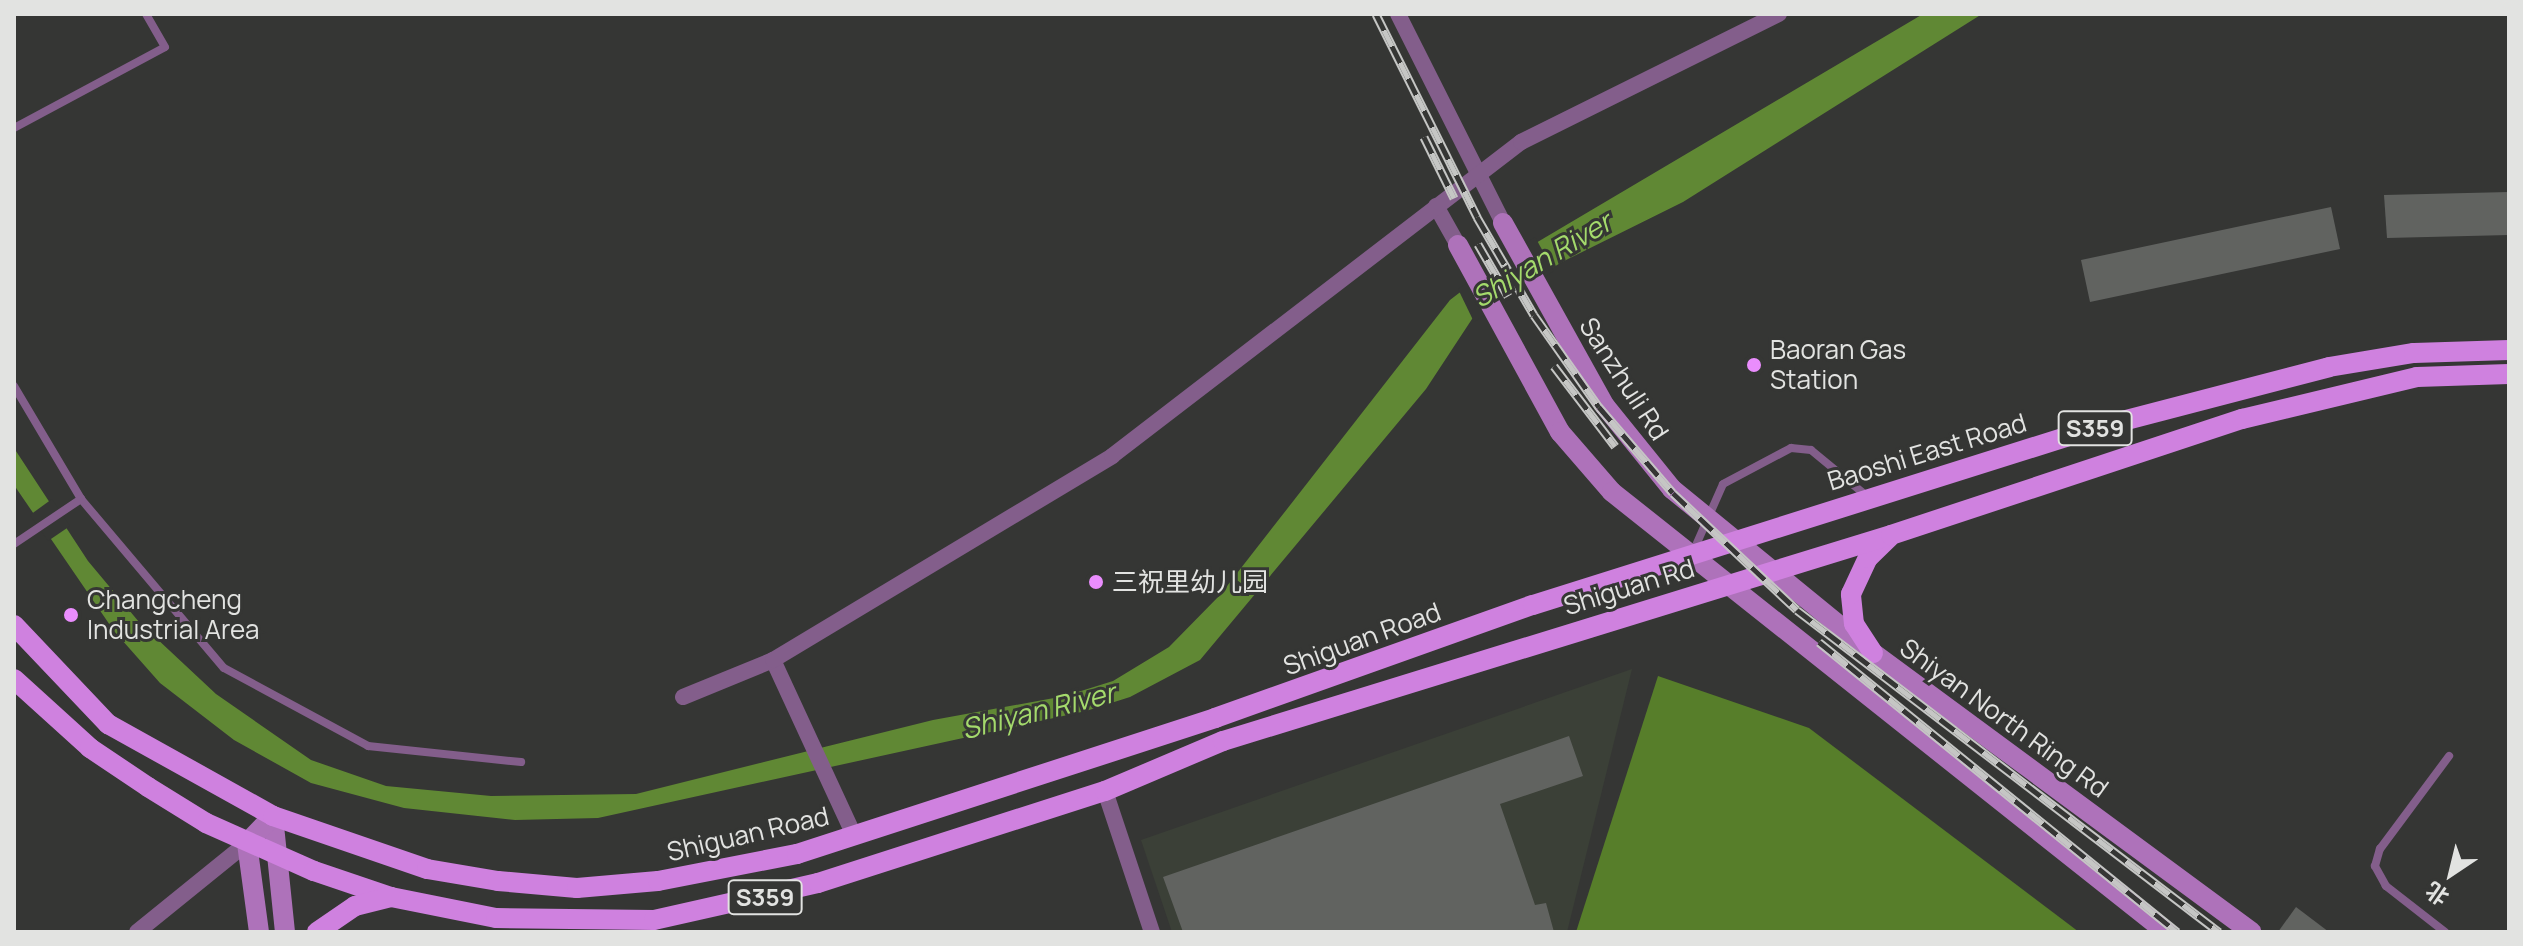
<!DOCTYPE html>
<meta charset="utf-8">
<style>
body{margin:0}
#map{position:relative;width:2523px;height:946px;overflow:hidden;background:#353634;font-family:Manrope,"Noto Sans SC",sans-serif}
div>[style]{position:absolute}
.built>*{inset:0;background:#3b4037}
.forest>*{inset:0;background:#577e2a}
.water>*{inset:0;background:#608834}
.pier>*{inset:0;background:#353634}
.building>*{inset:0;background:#616360}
.lane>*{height:8px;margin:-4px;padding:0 4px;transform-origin:4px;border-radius:4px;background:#835e8b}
.street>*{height:16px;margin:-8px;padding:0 8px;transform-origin:8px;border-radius:8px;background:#835e8b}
.secondary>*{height:20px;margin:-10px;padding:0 10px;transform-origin:10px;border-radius:10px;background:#ae72ba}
.primary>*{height:20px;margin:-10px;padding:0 10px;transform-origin:10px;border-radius:10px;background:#cf81df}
.rail>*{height:9px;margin-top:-4.5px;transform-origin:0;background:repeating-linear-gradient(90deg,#353634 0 18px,#c5c6c4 0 36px);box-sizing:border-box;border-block:2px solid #c5c6c4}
.dots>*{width:22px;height:22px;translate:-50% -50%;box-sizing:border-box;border:4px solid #353634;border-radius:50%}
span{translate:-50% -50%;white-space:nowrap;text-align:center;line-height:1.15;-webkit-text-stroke:6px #353634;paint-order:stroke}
.shield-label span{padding:2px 6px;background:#353634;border:2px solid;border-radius:6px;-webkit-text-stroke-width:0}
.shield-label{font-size:24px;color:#e2e3e1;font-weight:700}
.poi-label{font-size:26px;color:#e2e3e1}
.left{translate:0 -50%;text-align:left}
.street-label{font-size:26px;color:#e2e3e1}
.water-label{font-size:28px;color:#a4da6c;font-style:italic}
.frame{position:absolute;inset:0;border:16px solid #e2e3e1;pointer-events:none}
.north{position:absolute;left:2411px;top:834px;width:80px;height:80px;-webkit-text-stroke:6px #353634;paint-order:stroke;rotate:215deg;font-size:22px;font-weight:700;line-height:32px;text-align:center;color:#e2e3e1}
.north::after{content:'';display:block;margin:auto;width:28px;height:36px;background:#e2e3e1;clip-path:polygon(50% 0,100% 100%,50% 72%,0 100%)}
</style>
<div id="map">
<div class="built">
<i style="clip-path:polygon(1632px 669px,1567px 932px,1172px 932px,1141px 840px)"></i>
</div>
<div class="forest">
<i style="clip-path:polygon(1658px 676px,1809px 728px,2079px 932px,1576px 932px)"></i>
</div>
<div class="water">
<i style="clip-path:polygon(1923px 14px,1982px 14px,1683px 202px,1562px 262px,1474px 316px,1426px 389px,1200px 660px,1130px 697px,1086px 711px,598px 818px,515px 820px,404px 808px,311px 783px,234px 740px,160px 683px,114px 631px,14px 485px,14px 448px,88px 561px,139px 622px,216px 694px,311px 760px,386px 786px,491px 796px,636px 794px,933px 720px,1065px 696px,1113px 681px,1169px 647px,1220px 595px,1450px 300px,1485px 273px)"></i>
</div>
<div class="pier">
<i style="clip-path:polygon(1535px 237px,1554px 271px,1474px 322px,1458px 289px)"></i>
<i style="clip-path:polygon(52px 499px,70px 526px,48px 541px,30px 515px)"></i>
</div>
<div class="building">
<i style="clip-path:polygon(2509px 192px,2509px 235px,2387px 238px,2384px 195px)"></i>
<i style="clip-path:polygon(2331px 207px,2340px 249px,2090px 302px,2081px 260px)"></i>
<i style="clip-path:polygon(1569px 736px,1583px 776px,1500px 804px,1535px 905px,1546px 903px,1554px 932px,1183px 932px,1163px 877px)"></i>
<i style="clip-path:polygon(2296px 907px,2329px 932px,2278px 932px)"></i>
</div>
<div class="lane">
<i style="left:14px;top:128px;width:171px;rotate:-28.2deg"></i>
<i style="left:165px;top:47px;width:38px;rotate:-120deg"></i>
<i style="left:14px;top:386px;width:131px;rotate:59.3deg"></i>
<i style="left:81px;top:499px;width:221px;rotate:49.8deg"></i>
<i style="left:224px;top:668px;width:164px;rotate:28.4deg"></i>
<i style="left:368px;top:746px;width:154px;rotate:6deg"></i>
<i style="left:14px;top:544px;width:81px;rotate:-33.9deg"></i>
<i style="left:1693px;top:552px;width:74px;rotate:-66.2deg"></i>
<i style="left:1723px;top:484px;width:77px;rotate:-27.9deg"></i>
<i style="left:1791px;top:448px;width:20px;rotate:6deg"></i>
<i style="left:1811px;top:450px;width:74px;rotate:39.5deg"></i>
<i style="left:2445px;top:932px;width:75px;rotate:-142.1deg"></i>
<i style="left:2386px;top:886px;width:23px;rotate:-119deg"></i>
<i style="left:2375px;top:866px;width:18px;rotate:-74deg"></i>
<i style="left:2380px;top:849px;width:116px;rotate:-53.4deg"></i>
</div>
<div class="street">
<i style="left:1398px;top:14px;width:234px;rotate:63.3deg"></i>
<i style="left:1436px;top:206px;width:45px;rotate:60.6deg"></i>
<i style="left:773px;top:660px;width:193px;rotate:65.2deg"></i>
<i style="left:683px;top:697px;width:97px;rotate:-22.3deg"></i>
<i style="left:773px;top:660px;width:396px;rotate:-31deg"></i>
<i style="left:1112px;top:456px;width:516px;rotate:-37.51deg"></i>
<i style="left:1521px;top:142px;width:288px;rotate:-26.4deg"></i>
<i style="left:1105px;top:791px;width:149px;rotate:71.6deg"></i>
<i style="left:137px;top:932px;width:141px;rotate:-39deg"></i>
</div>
<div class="secondary">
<i style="left:1503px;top:223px;width:210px;rotate:60.9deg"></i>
<i style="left:1605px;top:406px;width:107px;rotate:51.1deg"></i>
<i style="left:1672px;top:489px;width:259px;rotate:39.2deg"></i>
<i style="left:1873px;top:653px;width:470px;rotate:36.4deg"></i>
<i style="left:1458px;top:245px;width:213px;rotate:61.4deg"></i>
<i style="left:1560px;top:432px;width:79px;rotate:49.1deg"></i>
<i style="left:1612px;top:492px;width:707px;rotate:38.46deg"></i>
<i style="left:273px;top:816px;width:117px;rotate:84.1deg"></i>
<i style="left:259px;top:932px;width:90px;rotate:-97.7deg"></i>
<i style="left:247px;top:843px;width:37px;rotate:-46deg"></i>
</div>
<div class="primary">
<i style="left:14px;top:625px;width:137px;rotate:46.5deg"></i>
<i style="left:108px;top:724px;width:189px;rotate:29.1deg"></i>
<i style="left:273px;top:816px;width:163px;rotate:19deg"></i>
<i style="left:427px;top:869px;width:72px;rotate:9.6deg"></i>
<i style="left:498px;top:881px;width:79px;rotate:5.1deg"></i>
<i style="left:577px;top:888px;width:81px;rotate:-4.9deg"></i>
<i style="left:658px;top:881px;width:142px;rotate:-11deg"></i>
<i style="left:797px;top:854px;width:440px;rotate:-18deg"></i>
<i style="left:1215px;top:718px;width:337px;rotate:-19.6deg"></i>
<i style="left:1533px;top:605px;width:582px;rotate:-17.5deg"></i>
<i style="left:2088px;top:430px;width:249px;rotate:-14.6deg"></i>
<i style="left:2329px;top:367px;width:86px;rotate:-9.4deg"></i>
<i style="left:2414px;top:353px;width:95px;rotate:-1.8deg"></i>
<i style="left:1873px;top:653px;width:35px;rotate:-123deg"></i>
<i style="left:1854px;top:624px;width:30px;rotate:-96deg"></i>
<i style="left:1851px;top:594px;width:40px;rotate:-65deg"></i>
<i style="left:1868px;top:558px;width:30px;rotate:-44deg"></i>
<i style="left:14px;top:679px;width:103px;rotate:42.2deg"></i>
<i style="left:90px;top:748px;width:70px;rotate:33.9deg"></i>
<i style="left:148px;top:787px;width:68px;rotate:31.8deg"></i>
<i style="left:206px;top:823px;width:118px;rotate:24deg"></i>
<i style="left:314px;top:871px;width:81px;rotate:18.7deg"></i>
<i style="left:391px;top:897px;width:107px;rotate:11.3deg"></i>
<i style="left:496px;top:918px;width:158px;rotate:0.7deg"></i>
<i style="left:654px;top:920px;width:168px;rotate:-12.7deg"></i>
<i style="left:818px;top:883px;width:301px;rotate:-17.8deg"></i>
<i style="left:1105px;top:791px;width:128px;rotate:-23deg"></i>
<i style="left:1223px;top:741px;width:699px;rotate:-17.14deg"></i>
<i style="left:1891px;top:535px;width:370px;rotate:-18.3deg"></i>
<i style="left:2242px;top:419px;width:180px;rotate:-13.5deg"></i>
<i style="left:2417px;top:377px;width:92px;rotate:-1.9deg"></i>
<i style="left:317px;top:932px;width:46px;rotate:-34.4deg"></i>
<i style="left:355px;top:906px;width:37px;rotate:-14deg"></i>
</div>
<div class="rail">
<i style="left:1376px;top:14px;width:227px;rotate:63.5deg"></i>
<i style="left:1477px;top:217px;width:113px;rotate:59.8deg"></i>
<i style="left:1534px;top:315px;width:113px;rotate:54.8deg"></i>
<i style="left:1599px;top:407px;width:113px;rotate:49.3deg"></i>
<i style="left:1673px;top:493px;width:170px;rotate:43.3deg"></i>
<i style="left:1797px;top:610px;width:531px;rotate:37.34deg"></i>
<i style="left:1424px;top:137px;width:68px;rotate:63.8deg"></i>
<i style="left:1478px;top:244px;width:60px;rotate:60deg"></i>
<i style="left:1554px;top:366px;width:101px;rotate:52.7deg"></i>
<i style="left:1819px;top:642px;width:461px;rotate:39deg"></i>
</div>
<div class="dots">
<i style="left:1754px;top:365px;background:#ea8dfd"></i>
<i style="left:1096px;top:582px;background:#ea8dfd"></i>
<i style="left:71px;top:615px;background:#ea8dfd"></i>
</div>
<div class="shield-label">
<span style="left:2095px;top:428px">S359</span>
<span style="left:765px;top:897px">S359</span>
</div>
<div class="poi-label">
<span class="left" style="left:1770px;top:365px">Baoran Gas<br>Station</span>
<span class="left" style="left:1112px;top:582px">三祝里幼儿园</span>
<span class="left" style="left:87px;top:615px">Changcheng<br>Industrial Area</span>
</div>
<div class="street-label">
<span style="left:1624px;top:379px;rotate:57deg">Sanzhuli Rd</span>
<span style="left:1927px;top:452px;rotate:-17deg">Baoshi East Road</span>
<span style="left:1629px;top:587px;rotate:-17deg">Shiguan Rd</span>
<span style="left:1362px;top:639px;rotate:-20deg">Shiguan Road</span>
<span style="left:2004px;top:718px;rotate:36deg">Shiyan North Ring Rd</span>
<span style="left:748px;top:834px;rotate:-13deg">Shiguan Road</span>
</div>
<div class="water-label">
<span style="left:1541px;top:259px;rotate:-31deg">Shiyan River</span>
<span style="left:1038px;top:710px;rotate:-14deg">Shiyan River</span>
</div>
<div class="frame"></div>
<div class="north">北</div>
</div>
